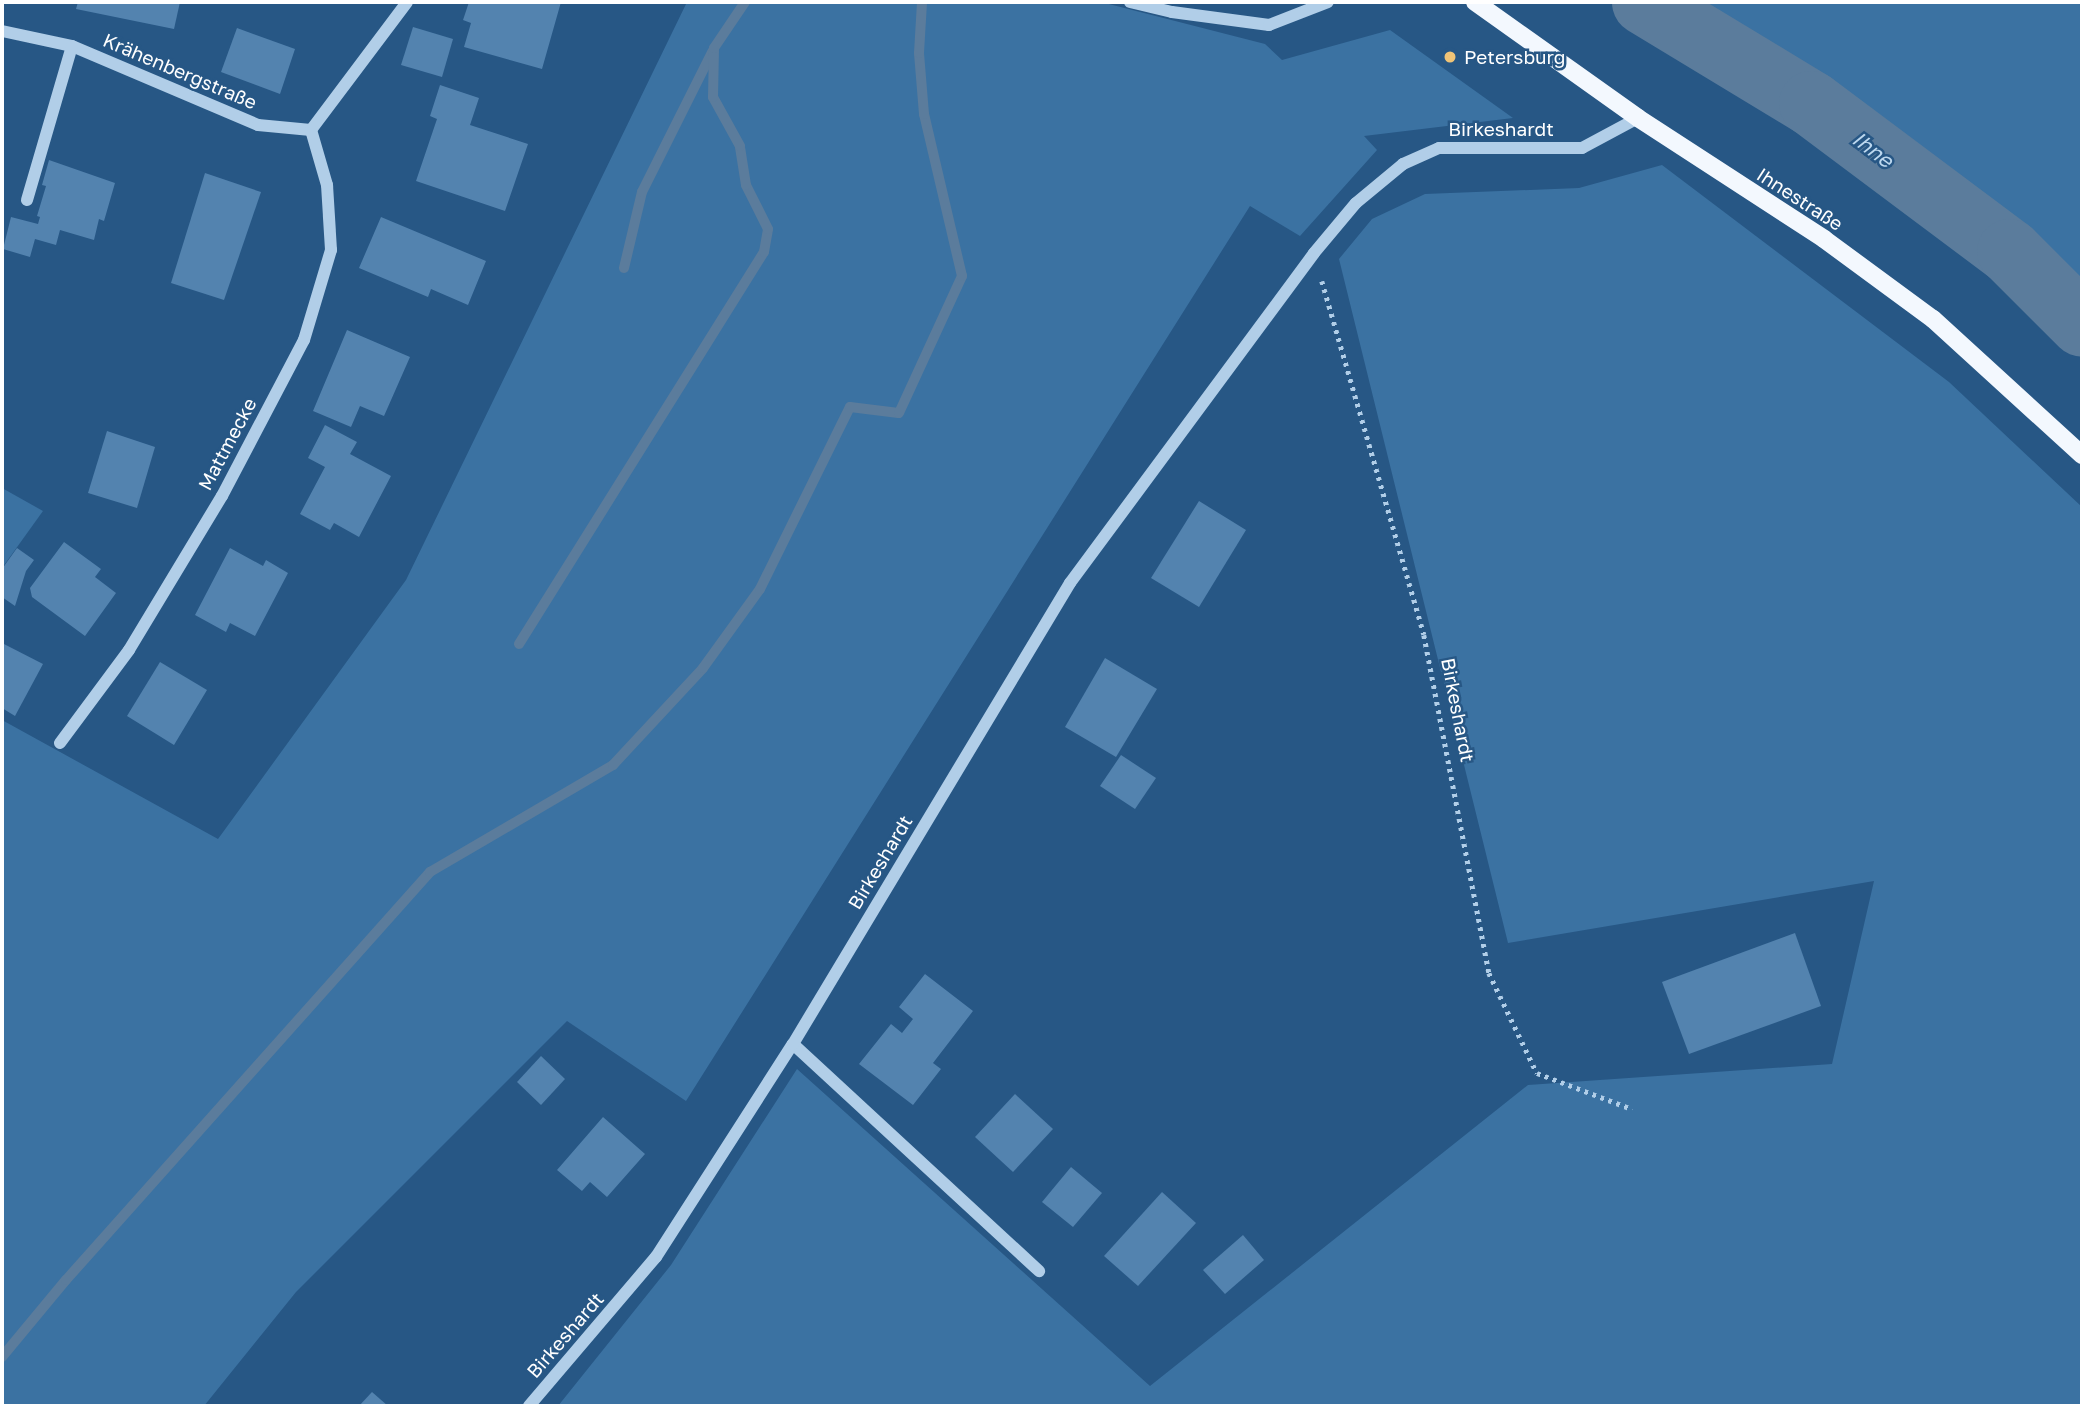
<!DOCTYPE html>
<meta charset="utf-8">
<style>
body{margin:0}
#map{position:relative;width:2084px;height:1408px;overflow:hidden;background:#275785;font-family:"Golos Text",sans-serif}
div>[style]{position:absolute}
.green>*{inset:0;background:#3b72a2}
.stream>*{height:10px;margin:-5px;padding:0 5px;transform-origin:5px;border-radius:5px;background:#5b7c9c}
.river>*{height:65px;margin:-32.5px;padding:0 32.5px;transform-origin:32.5px;border-radius:32.5px;background:#5b7c9c}
.building>*{inset:0;background:#5383af}
.path>*{height:4.5px;margin-top:-2.25px;transform-origin:0;background:repeating-linear-gradient(90deg,#b1cee8 0 3.5px,transparent 0 8.5px)}
.minor>*{height:12px;margin:-6px;padding:0 6px;transform-origin:6px;border-radius:6px;background:#b1cee8}
.major>*{height:18px;margin:-9px;padding:0 9px;transform-origin:9px;border-radius:9px;background:#f3f8fe}
.dots>*{width:19px;height:19px;translate:-50% -50%;box-sizing:border-box;border:4px solid #275785;border-radius:50%}
span{translate:-50% -50%;white-space:nowrap;text-align:center;line-height:1.15;-webkit-text-stroke:5px #275785;paint-order:stroke}
.poi-label{font-size:19px;color:#fff}
.left{translate:0 -50%;text-align:left}
.street-label{font-size:19px;color:#fff}
.water-label{font-size:21px;color:#bdd8ef;font-style:italic}
.frame{position:absolute;inset:0;border:4px solid #fff;pointer-events:none}
</style>
<div id="map">
<div class="green">
<i style="clip-path:polygon(687px 2px,1101px 2px,1265px 44px,1282px 60px,1390px 30px,1513px 118px,1364px 136px,1377px 150px,1300px 236px,1250px 206px,686px 1101px,567px 1021px,296px 1292px,204px 1406px,2px 1406px,2px 720px,218px 839px,406px 580px)"></i>
<i style="clip-path:polygon(1686px 2px,2082px 2px,2082px 290px,1930px 161px)"></i>
<i style="clip-path:polygon(1662px 165px,1949px 382px,2082px 507px,2082px 1406px,558px 1406px,671px 1265px,797px 1069px,1150px 1386px,1528px 1085px,1832px 1064px,1874px 881px,1508px 943px,1339px 259px,1372px 219px,1425px 194px,1579px 188px)"></i>
<i style="clip-path:polygon(2px 488px,43px 511px,2px 568px)"></i>
</div>
<div class="stream">
<i style="left:624px;top:268px;width:78px;rotate:-76.7deg"></i>
<i style="left:642px;top:192px;width:157px;rotate:-63.4deg"></i>
<i style="left:519px;top:644px;width:462px;rotate:-58deg"></i>
<i style="left:764px;top:252px;width:23px;rotate:-80deg"></i>
<i style="left:768px;top:229px;width:49px;rotate:-116.6deg"></i>
<i style="left:746px;top:185px;width:39px;rotate:-99deg"></i>
<i style="left:740px;top:146px;width:56px;rotate:-118.9deg"></i>
<i style="left:713px;top:97px;width:49px;rotate:-88.8deg"></i>
<i style="left:714px;top:48px;width:55px;rotate:-56deg"></i>
<i style="left:2px;top:1357px;width:100px;rotate:-50.3deg"></i>
<i style="left:66px;top:1280px;width:547px;rotate:-48.26deg"></i>
<i style="left:430px;top:872px;width:212px;rotate:-30.3deg"></i>
<i style="left:613px;top:765px;width:132px;rotate:-47.1deg"></i>
<i style="left:703px;top:668px;width:97px;rotate:-54.2deg"></i>
<i style="left:760px;top:589px;width:203px;rotate:-63.7deg"></i>
<i style="left:850px;top:407px;width:49px;rotate:7deg"></i>
<i style="left:899px;top:413px;width:151px;rotate:-65.3deg"></i>
<i style="left:962px;top:276px;width:166px;rotate:-103.2deg"></i>
<i style="left:924px;top:114px;width:61px;rotate:-94.7deg"></i>
<i style="left:919px;top:53px;width:51px;rotate:-86.6deg"></i>
</div>
<div class="river">
<i style="left:1644px;top:2px;width:195px;rotate:31.2deg"></i>
<i style="left:1811px;top:103px;width:247px;rotate:36.8deg"></i>
<i style="left:2009px;top:251px;width:103px;rotate:45deg"></i>
</div>
<div class="building">
<i style="clip-path:polygon(78px 2px,180px 2px,174px 29px,76px 9px)"></i>
<i style="clip-path:polygon(469px 2px,561px 2px,542px 69px,464px 47px,471px 23px,463px 20px)"></i>
<i style="clip-path:polygon(413px 27px,453px 39px,442px 77px,401px 65px)"></i>
<i style="clip-path:polygon(237px 28px,295px 49px,280px 94px,221px 72px)"></i>
<i style="clip-path:polygon(440px 85px,479px 98px,470px 125px,528px 144px,505px 211px,416px 181px,437px 119px,430px 116px)"></i>
<i style="clip-path:polygon(49px 160px,115px 183px,104px 221px,99px 219px,94px 240px,60px 230px,56px 245px,35px 239px,30px 257px,3px 249px,11px 217px,38px 224px,40px 217px,37px 216px,46px 186px,42px 185px)"></i>
<i style="clip-path:polygon(205px 173px,261px 192px,224px 300px,171px 283px)"></i>
<i style="clip-path:polygon(381px 217px,486px 261px,468px 305px,431px 289px,428px 297px,359px 268px)"></i>
<i style="clip-path:polygon(347px 330px,410px 357px,384px 416px,360px 406px,351px 427px,313px 411px)"></i>
<i style="clip-path:polygon(325px 425px,357px 442px,350px 454px,391px 476px,359px 537px,334px 523px,330px 530px,300px 514px,325px 467px,308px 458px)"></i>
<i style="clip-path:polygon(107px 431px,155px 447px,137px 508px,88px 493px)"></i>
<i style="clip-path:polygon(1199px 501px,1246px 530px,1199px 607px,1151px 578px)"></i>
<i style="clip-path:polygon(64px 542px,101px 569px,95px 577px,116px 593px,85px 636px,32px 597px,30px 588px)"></i>
<i style="clip-path:polygon(17px 548px,34px 560px,26px 571px,15px 606px,2px 597px,2px 569px)"></i>
<i style="clip-path:polygon(230px 548px,263px 566px,266px 560px,288px 573px,255px 636px,230px 623px,226px 632px,195px 615px)"></i>
<i style="clip-path:polygon(2px 643px,43px 664px,15px 716px,2px 708px)"></i>
<i style="clip-path:polygon(1105px 658px,1157px 689px,1116px 757px,1065px 727px)"></i>
<i style="clip-path:polygon(160px 662px,207px 690px,174px 745px,127px 716px)"></i>
<i style="clip-path:polygon(1121px 755px,1156px 778px,1135px 809px,1100px 786px)"></i>
<i style="clip-path:polygon(1795px 933px,1821px 1006px,1689px 1054px,1662px 982px)"></i>
<i style="clip-path:polygon(925px 974px,973px 1011px,933px 1063px,941px 1069px,913px 1105px,859px 1064px,891px 1024px,902px 1033px,913px 1019px,899px 1007px)"></i>
<i style="clip-path:polygon(541px 1056px,565px 1079px,541px 1105px,517px 1082px)"></i>
<i style="clip-path:polygon(1015px 1094px,1053px 1129px,1013px 1172px,975px 1137px)"></i>
<i style="clip-path:polygon(603px 1117px,645px 1154px,607px 1197px,590px 1182px,582px 1191px,557px 1170px)"></i>
<i style="clip-path:polygon(1071px 1167px,1102px 1193px,1073px 1227px,1042px 1202px)"></i>
<i style="clip-path:polygon(1162px 1192px,1196px 1223px,1138px 1286px,1104px 1256px)"></i>
<i style="clip-path:polygon(1243px 1235px,1264px 1260px,1225px 1294px,1203px 1270px)"></i>
<i style="clip-path:polygon(372px 1392px,388px 1406px,359px 1406px)"></i>
</div>
<div class="path">
<i style="left:1322px;top:281px;width:368px;rotate:73.9deg"></i>
<i style="left:1424px;top:635px;width:344px;rotate:79.1deg"></i>
<i style="left:1489px;top:973px;width:111px;rotate:64.4deg"></i>
<i style="left:1537px;top:1073px;width:102px;rotate:20.8deg"></i>
</div>
<div class="minor">
<i style="left:1130px;top:2px;width:43px;rotate:13.4deg"></i>
<i style="left:1172px;top:12px;width:98px;rotate:7.6deg"></i>
<i style="left:1269px;top:25px;width:63px;rotate:-21.3deg"></i>
<i style="left:2px;top:31px;width:72px;rotate:12.1deg"></i>
<i style="left:72px;top:46px;width:202px;rotate:23deg"></i>
<i style="left:258px;top:125px;width:53px;rotate:5.4deg"></i>
<i style="left:311px;top:130px;width:160px;rotate:-53.1deg"></i>
<i style="left:27px;top:200px;width:160px;rotate:-73.7deg"></i>
<i style="left:60px;top:743px;width:116px;rotate:-53.4deg"></i>
<i style="left:129px;top:650px;width:180px;rotate:-58.9deg"></i>
<i style="left:222px;top:496px;width:176px;rotate:-62.3deg"></i>
<i style="left:304px;top:340px;width:94px;rotate:-73.3deg"></i>
<i style="left:331px;top:250px;width:65px;rotate:-93.5deg"></i>
<i style="left:327px;top:185px;width:57px;rotate:-106.2deg"></i>
<i style="left:793px;top:1044px;width:335px;rotate:42.7deg"></i>
<i style="left:529px;top:1406px;width:196px;rotate:-49.6deg"></i>
<i style="left:656px;top:1257px;width:253px;rotate:-57.3deg"></i>
<i style="left:793px;top:1044px;width:538px;rotate:-59deg"></i>
<i style="left:1070px;top:583px;width:410px;rotate:-53.5deg"></i>
<i style="left:1314px;top:253px;width:65px;rotate:-50deg"></i>
<i style="left:1356px;top:203px;width:61px;rotate:-39.7deg"></i>
<i style="left:1403px;top:164px;width:39px;rotate:-24deg"></i>
<i style="left:1439px;top:148px;width:143px"></i>
<i style="left:1582px;top:148px;width:64px;rotate:-28.2deg"></i>
</div>
<div class="major">
<i style="left:1475px;top:2px;width:200px;rotate:35.4deg"></i>
<i style="left:1638px;top:118px;width:222px;rotate:33deg"></i>
<i style="left:1824px;top:239px;width:135px;rotate:36.3deg"></i>
<i style="left:1933px;top:319px;width:202px;rotate:42.4deg"></i>
</div>
<div class="dots">
<i style="left:1450px;top:57px;background:#f0c477"></i>
</div>
<div class="poi-label">
<span class="left" style="left:1464px;top:57px">Petersburg</span>
</div>
<div class="street-label">
<span style="left:180px;top:71px;rotate:23deg">Krähenbergstraße</span>
<span style="left:1501px;top:129px">Birkeshardt</span>
<span style="left:1800px;top:199px;rotate:33deg">Ihnestraße</span>
<span style="left:227px;top:444px;rotate:-62deg">Mattmecke</span>
<span style="left:1458px;top:710px;rotate:79deg">Birkeshardt</span>
<span style="left:880px;top:862px;rotate:-59deg">Birkeshardt</span>
<span style="left:565px;top:1335px;rotate:-49deg">Birkeshardt</span>
</div>
<div class="water-label">
<span style="left:1873px;top:149px;rotate:37deg">Ihne</span>
</div>
<div class="frame"></div>
</div>
